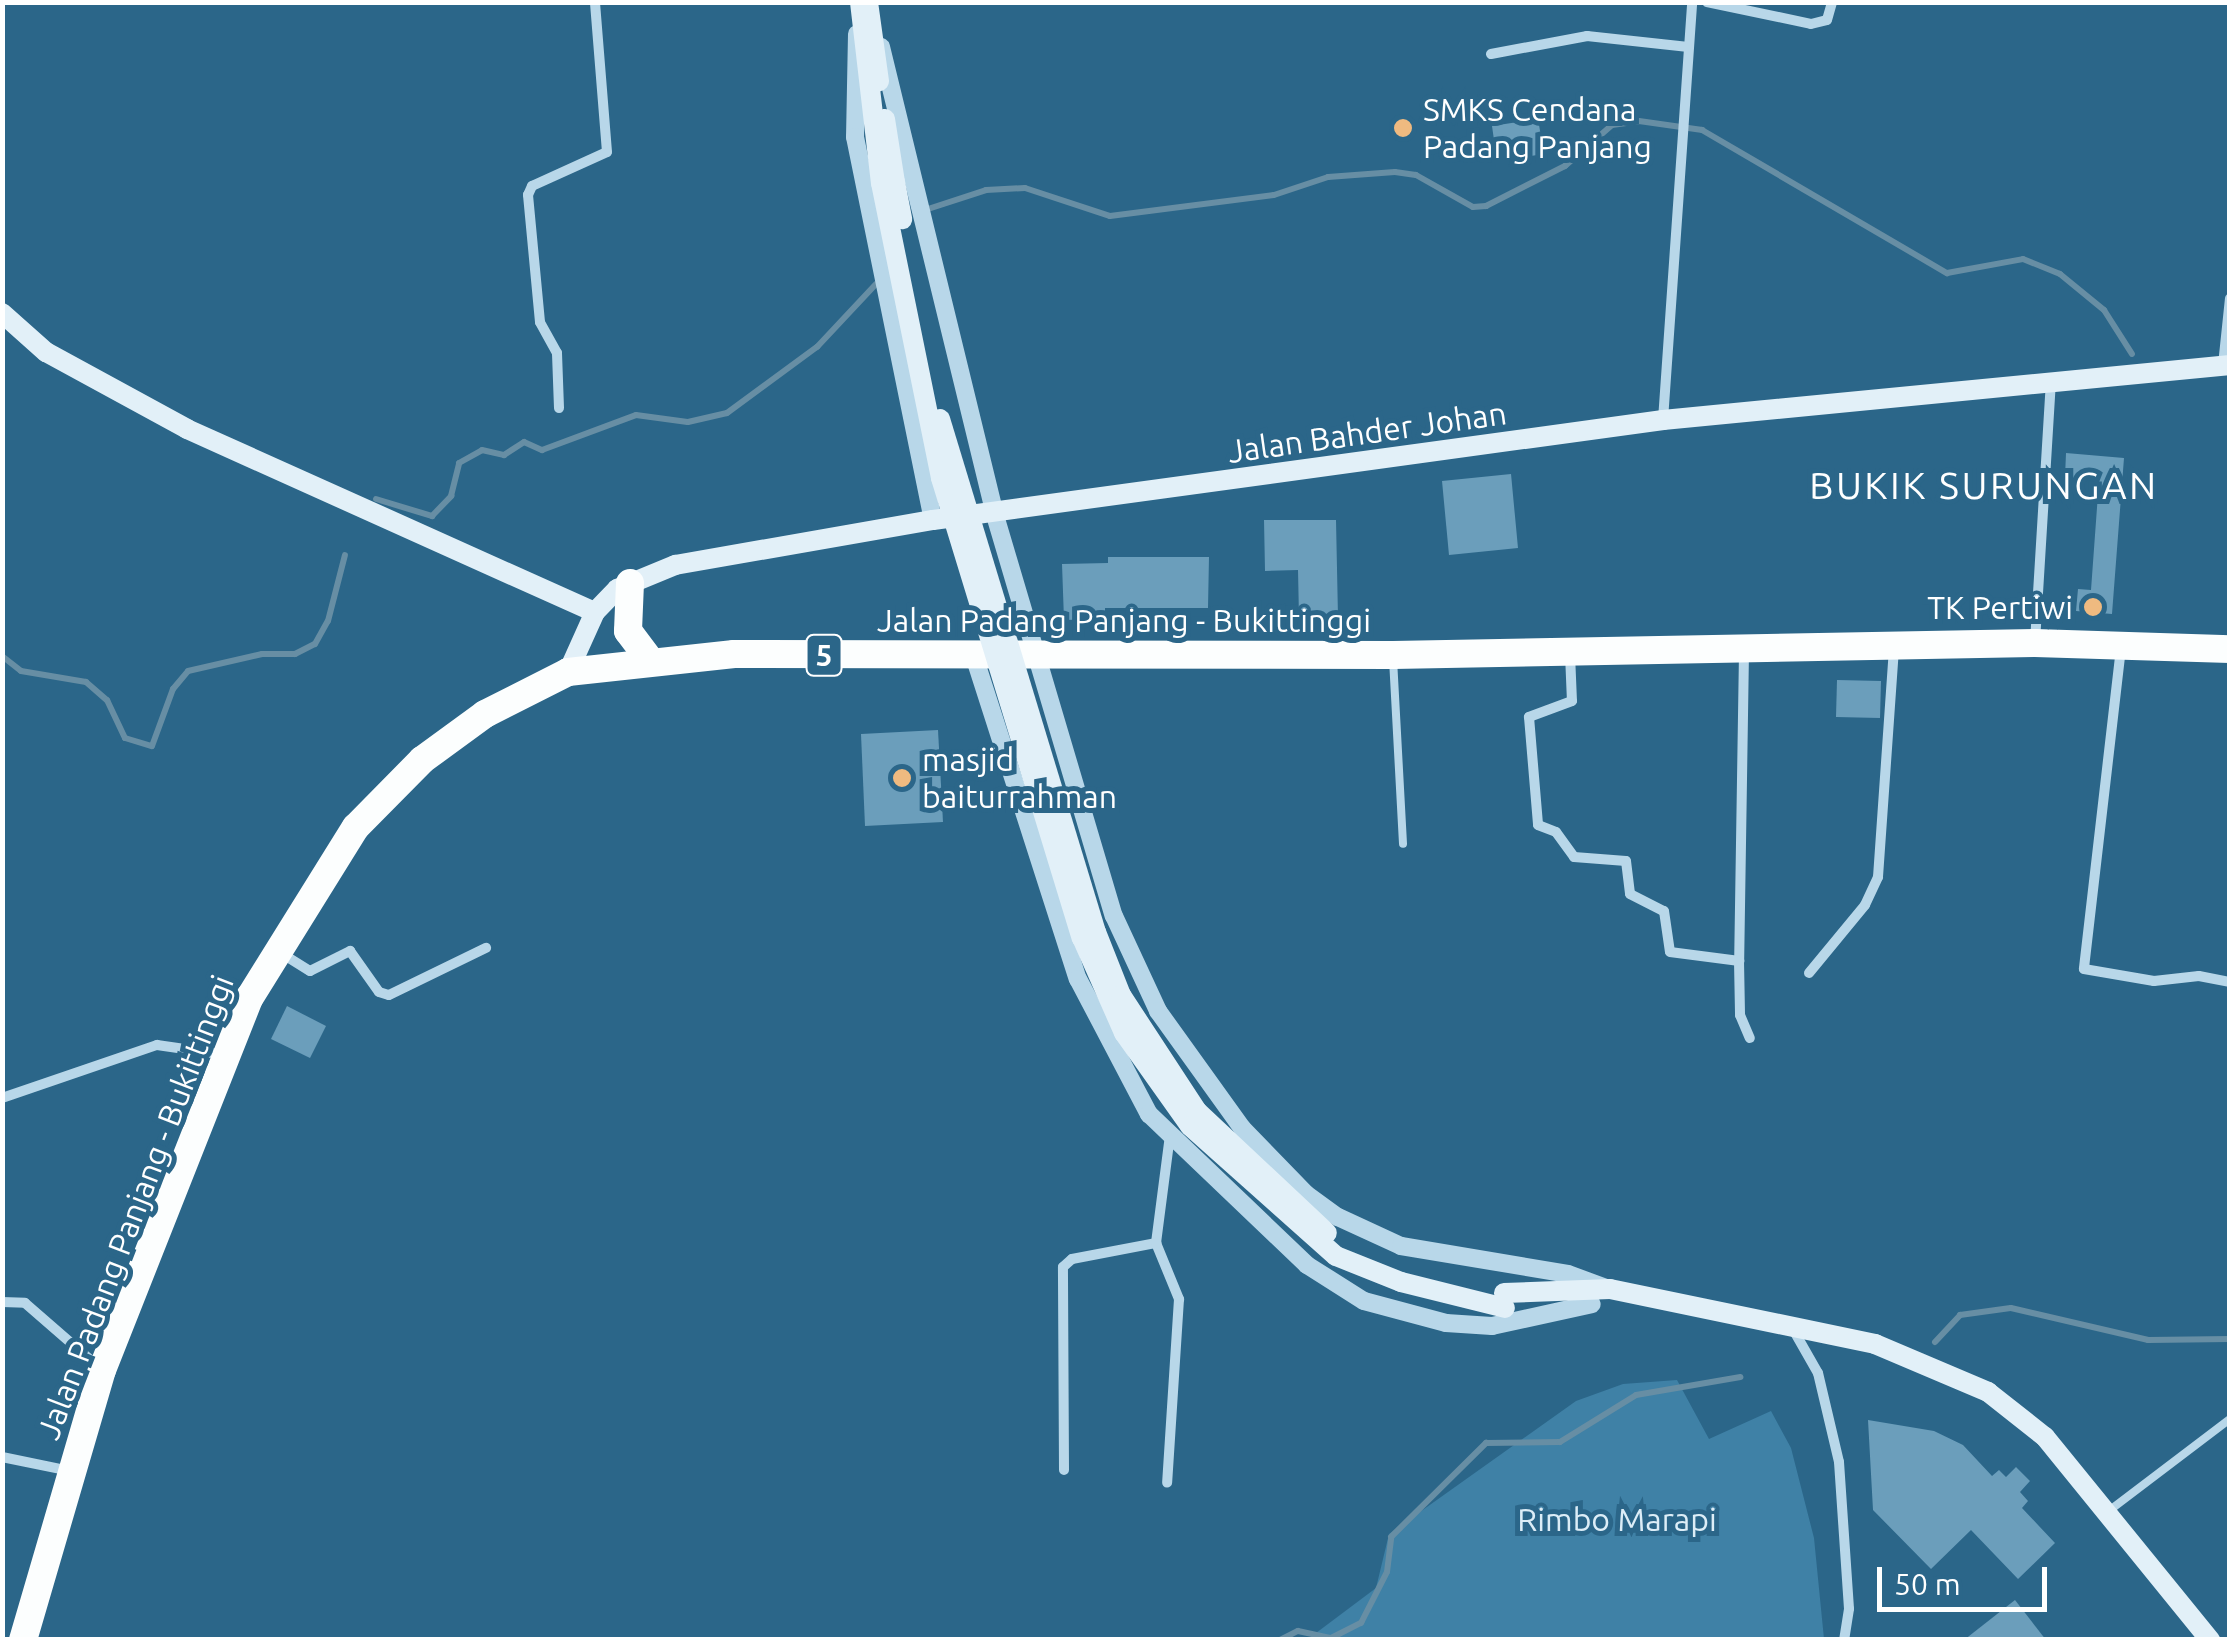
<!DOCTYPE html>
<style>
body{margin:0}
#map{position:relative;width:2232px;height:1642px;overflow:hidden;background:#2b6689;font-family:Ubuntu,sans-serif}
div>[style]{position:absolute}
.green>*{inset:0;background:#3f81a6}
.stream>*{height:6px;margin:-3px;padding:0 3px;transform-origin:3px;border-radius:3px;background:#678ea4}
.building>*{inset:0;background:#6b9ebb}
.service>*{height:8px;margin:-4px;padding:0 4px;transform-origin:4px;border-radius:4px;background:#b8d7e9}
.minor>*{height:10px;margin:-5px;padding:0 5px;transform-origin:5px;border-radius:5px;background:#b8d7e9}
.tertiary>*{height:18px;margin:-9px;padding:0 9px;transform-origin:9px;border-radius:9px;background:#b8d7e9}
.secondary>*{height:20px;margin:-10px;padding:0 10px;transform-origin:10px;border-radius:10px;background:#e2f0f8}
.trunk>*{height:28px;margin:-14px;padding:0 14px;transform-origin:14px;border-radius:14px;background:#fcfefe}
.secondary-bridge>*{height:20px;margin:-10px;padding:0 10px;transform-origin:10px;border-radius:10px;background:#e2f0f8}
.dots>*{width:28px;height:28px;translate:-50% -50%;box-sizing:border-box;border:5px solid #2b6689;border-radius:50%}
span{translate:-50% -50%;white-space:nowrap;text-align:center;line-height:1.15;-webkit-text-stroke:10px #2b6689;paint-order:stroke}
.shield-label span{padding:2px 8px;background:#2b6689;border:2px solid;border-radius:8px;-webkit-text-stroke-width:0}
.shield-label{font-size:30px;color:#fff;font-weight:700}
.poi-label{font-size:32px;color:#fff}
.left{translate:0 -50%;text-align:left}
.right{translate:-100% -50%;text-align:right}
.street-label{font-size:32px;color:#fff}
.park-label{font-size:32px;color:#dcedf7}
.quarter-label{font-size:38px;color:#fff;letter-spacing:2.5px}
.frame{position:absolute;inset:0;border:5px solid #fff;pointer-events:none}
.scale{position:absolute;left:1877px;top:1567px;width:170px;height:45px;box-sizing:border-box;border:5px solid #fff;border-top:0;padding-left:12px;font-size:30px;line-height:35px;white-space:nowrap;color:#fff;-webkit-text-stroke:8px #2b6689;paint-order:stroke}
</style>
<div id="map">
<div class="green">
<i style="clip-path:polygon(1677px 1380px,1709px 1439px,1771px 1411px,1791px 1448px,1814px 1538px,1824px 1639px,1308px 1639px,1376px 1588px,1389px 1534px,1576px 1401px,1623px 1384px)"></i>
</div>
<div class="stream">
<i style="left:928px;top:209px;width:61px;rotate:-18.1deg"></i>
<i style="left:986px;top:190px;width:39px;rotate:-3deg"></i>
<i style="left:1025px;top:188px;width:89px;rotate:18.2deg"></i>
<i style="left:1110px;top:216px;width:165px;rotate:-7.3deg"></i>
<i style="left:1274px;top:195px;width:57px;rotate:-18.4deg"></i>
<i style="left:1328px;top:177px;width:67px;rotate:-4.3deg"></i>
<i style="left:1395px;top:172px;width:21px;rotate:8deg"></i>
<i style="left:1416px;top:175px;width:65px;rotate:29.3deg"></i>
<i style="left:1473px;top:207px;width:13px;rotate:-4deg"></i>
<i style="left:1486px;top:206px;width:89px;rotate:-26.9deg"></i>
<i style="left:1565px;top:166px;width:62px;rotate:-41.1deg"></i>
<i style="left:1612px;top:125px;width:27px;rotate:-8deg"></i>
<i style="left:1639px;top:121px;width:64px;rotate:8.1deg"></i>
<i style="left:1702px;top:130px;width:284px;rotate:30.3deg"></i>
<i style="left:1947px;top:273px;width:77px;rotate:-10.4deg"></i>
<i style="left:2023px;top:259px;width:40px;rotate:22deg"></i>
<i style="left:2060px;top:274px;width:57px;rotate:39.3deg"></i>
<i style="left:2104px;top:310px;width:52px;rotate:57.5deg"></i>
<i style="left:376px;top:499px;width:59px;rotate:16.9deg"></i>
<i style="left:432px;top:516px;width:28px;rotate:-46deg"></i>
<i style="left:451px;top:496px;width:34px;rotate:-76deg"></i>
<i style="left:459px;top:463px;width:26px;rotate:-29deg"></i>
<i style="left:482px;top:450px;width:23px;rotate:13deg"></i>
<i style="left:504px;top:455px;width:24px;rotate:-33deg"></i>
<i style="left:524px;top:442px;width:20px;rotate:24deg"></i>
<i style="left:542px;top:450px;width:100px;rotate:-20.4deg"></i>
<i style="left:636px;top:415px;width:52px;rotate:7.7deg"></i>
<i style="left:688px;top:422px;width:40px;rotate:-13deg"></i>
<i style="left:727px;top:413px;width:112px;rotate:-36.3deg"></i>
<i style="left:817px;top:347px;width:86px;rotate:-46.9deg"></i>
<i style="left:2px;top:656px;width:24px;rotate:38deg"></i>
<i style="left:21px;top:671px;width:66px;rotate:9.6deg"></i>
<i style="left:86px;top:682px;width:28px;rotate:41deg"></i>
<i style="left:107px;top:700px;width:42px;rotate:64.7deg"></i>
<i style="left:125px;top:738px;width:28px;rotate:17deg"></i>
<i style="left:152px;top:746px;width:61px;rotate:-69.8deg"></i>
<i style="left:173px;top:689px;width:23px;rotate:-50deg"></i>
<i style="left:188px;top:671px;width:76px;rotate:-12.9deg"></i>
<i style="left:262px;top:654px;width:33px"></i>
<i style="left:295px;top:654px;width:22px;rotate:-27deg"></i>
<i style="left:315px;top:644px;width:26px;rotate:-61deg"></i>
<i style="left:328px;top:621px;width:68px;rotate:-75.6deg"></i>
<i style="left:1935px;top:1342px;width:37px;rotate:-47deg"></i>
<i style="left:1960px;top:1315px;width:51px;rotate:-7.8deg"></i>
<i style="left:2011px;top:1308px;width:141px;rotate:13.1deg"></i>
<i style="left:2148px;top:1340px;width:82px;rotate:-0.7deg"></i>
<i style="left:1280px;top:1640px;width:20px;rotate:-27deg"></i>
<i style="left:1298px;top:1631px;width:34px;rotate:12deg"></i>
<i style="left:1331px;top:1638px;width:34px;rotate:-27deg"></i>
<i style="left:1361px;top:1623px;width:57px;rotate:-63deg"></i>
<i style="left:1387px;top:1572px;width:35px;rotate:-83deg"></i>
<i style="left:1391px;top:1537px;width:134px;rotate:-44.7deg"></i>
<i style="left:1486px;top:1443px;width:74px;rotate:-0.8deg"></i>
<i style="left:1560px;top:1442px;width:89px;rotate:-31.7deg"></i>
<i style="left:1636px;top:1395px;width:106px;rotate:-9.8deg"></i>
</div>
<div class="building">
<i style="clip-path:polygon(1538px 119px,1544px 154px,1497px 161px,1492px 126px)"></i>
<i style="clip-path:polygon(2066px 453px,2124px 458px,2112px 614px,2076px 611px,2078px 589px,2091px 590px,2099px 480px,2065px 477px)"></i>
<i style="clip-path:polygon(1511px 474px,1518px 548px,1449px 555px,1442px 481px)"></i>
<i style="clip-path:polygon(1264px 520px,1336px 520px,1338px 617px,1299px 618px,1298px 570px,1265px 571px)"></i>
<i style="clip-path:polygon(1108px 557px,1209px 557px,1208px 608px,1105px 608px,1105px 619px,1064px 620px,1062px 564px,1108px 563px)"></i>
<i style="clip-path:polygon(1837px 680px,1881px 681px,1880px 718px,1836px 717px)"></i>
<i style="clip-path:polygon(938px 730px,943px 822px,865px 826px,861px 734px)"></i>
<i style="clip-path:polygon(287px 1006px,326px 1026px,310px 1058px,271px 1039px)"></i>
<i style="clip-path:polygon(1868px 1420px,1934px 1431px,1963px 1445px,1992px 1476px,1999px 1470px,2006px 1477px,2016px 1467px,2030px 1481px,2020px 1492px,2028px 1501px,2022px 1508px,2055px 1543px,2018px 1579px,1971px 1530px,1931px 1569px,1873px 1510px)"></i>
<i style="clip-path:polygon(2015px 1600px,2046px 1640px,1964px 1640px)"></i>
</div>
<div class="service">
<i style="left:1393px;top:659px;width:185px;rotate:86.9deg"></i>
<i style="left:2110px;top:1510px;width:151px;rotate:-37.2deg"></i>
</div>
<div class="minor">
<i style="left:1707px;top:2px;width:106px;rotate:11.9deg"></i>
<i style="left:1811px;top:24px;width:16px;rotate:-14deg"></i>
<i style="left:1827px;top:20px;width:19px;rotate:-74deg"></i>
<i style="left:1491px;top:54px;width:98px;rotate:-10.6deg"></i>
<i style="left:1587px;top:36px;width:102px;rotate:6.2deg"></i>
<i style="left:2223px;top:365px;width:67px;rotate:-84deg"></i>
<i style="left:559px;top:408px;width:55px;rotate:-92.1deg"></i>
<i style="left:557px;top:353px;width:35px;rotate:-119deg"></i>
<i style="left:540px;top:322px;width:128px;rotate:-95.4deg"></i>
<i style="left:528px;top:195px;width:10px;rotate:-66deg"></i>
<i style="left:532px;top:186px;width:82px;rotate:-24.4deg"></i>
<i style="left:607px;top:152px;width:150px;rotate:-94.6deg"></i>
<i style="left:1663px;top:420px;width:419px;rotate:-86deg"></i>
<i style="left:2035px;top:642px;width:262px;rotate:-86.5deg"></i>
<i style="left:2121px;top:648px;width:323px;rotate:96.6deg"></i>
<i style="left:2084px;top:969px;width:71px;rotate:9.7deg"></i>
<i style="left:2154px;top:981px;width:45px;rotate:-6.3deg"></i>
<i style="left:2199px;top:976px;width:32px;rotate:11deg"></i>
<i style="left:1744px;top:652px;width:309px;rotate:90.9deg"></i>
<i style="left:1739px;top:961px;width:54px;rotate:88.9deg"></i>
<i style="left:1740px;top:1015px;width:25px;rotate:67deg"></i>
<i style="left:1570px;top:654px;width:47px;rotate:87.6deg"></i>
<i style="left:1572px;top:701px;width:46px;rotate:159.6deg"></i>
<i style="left:1529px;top:717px;width:108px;rotate:85.2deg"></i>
<i style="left:1538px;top:825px;width:19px;rotate:21deg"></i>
<i style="left:1556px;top:832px;width:31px;rotate:54deg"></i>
<i style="left:1574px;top:857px;width:52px;rotate:4.4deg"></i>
<i style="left:1626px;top:861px;width:33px;rotate:83deg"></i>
<i style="left:1630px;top:894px;width:38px;rotate:27deg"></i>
<i style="left:1664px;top:911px;width:41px;rotate:81.7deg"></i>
<i style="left:1670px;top:952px;width:70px;rotate:7.4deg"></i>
<i style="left:281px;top:953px;width:34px;rotate:32deg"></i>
<i style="left:310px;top:971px;width:45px;rotate:-26.6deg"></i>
<i style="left:350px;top:951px;width:50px;rotate:54.7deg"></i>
<i style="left:379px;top:992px;width:10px;rotate:17deg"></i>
<i style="left:389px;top:995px;width:108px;rotate:-25.9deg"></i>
<i style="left:1809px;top:973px;width:88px;rotate:-50.5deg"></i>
<i style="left:1865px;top:905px;width:31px;rotate:-65deg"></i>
<i style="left:1878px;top:877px;width:228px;rotate:-86deg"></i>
<i style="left:2px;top:1098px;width:164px;rotate:-18.9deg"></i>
<i style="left:157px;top:1045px;width:70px;rotate:8.2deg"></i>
<i style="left:1156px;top:1243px;width:61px;rotate:67.7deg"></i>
<i style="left:1179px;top:1299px;width:184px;rotate:93.7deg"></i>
<i style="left:2px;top:1302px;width:23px;rotate:2deg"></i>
<i style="left:25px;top:1303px;width:101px;rotate:41deg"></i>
<i style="left:1794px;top:1331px;width:48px;rotate:60.3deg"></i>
<i style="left:1818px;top:1373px;width:91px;rotate:76.7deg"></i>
<i style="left:1839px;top:1462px;width:147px;rotate:86.1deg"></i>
<i style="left:1849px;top:1609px;width:31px;rotate:99deg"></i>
<i style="left:2px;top:1457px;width:69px;rotate:11.6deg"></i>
<i style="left:1064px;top:1470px;width:203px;rotate:-90.3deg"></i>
<i style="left:1063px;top:1267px;width:12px;rotate:-42deg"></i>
<i style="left:1072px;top:1259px;width:86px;rotate:-10.8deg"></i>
<i style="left:1156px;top:1243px;width:109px;rotate:-82.6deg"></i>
</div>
<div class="tertiary">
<i style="left:857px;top:34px;width:103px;rotate:91.1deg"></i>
<i style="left:855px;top:137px;width:391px;rotate:78.5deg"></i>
<i style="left:881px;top:47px;width:479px;rotate:76.3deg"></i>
<i style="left:994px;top:512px;width:421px;rotate:73.5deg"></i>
<i style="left:1114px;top:916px;width:105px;rotate:65.1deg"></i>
<i style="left:1158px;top:1011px;width:144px;rotate:54.3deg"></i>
<i style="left:1242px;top:1128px;width:92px;rotate:45.9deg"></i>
<i style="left:1306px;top:1194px;width:39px;rotate:36deg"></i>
<i style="left:1338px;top:1217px;width:69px;rotate:24.7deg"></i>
<i style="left:1401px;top:1246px;width:169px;rotate:9.5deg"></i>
<i style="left:1568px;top:1274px;width:44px;rotate:20.1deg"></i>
<i style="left:974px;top:656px;width:339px;rotate:72.2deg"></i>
<i style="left:1078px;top:979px;width:153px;rotate:62.3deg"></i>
<i style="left:1149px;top:1114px;width:219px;rotate:43.7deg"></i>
<i style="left:1307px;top:1265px;width:67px;rotate:32.3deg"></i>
<i style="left:1364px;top:1301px;width:85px;rotate:15deg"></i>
<i style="left:1446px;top:1323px;width:46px;rotate:3.7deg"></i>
<i style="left:1492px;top:1326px;width:102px;rotate:-12.4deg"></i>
</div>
<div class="secondary">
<i style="left:860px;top:2px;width:182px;rotate:83.4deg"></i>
<i style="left:868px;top:2px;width:80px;rotate:82.1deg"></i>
<i style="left:885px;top:119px;width:64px;rotate:81deg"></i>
<i style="left:2px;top:313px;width:59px;rotate:41.6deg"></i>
<i style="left:46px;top:352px;width:161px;rotate:28.6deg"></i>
<i style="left:187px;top:429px;width:447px;rotate:24.2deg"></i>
<i style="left:568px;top:672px;width:66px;rotate:-65.8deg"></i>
<i style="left:595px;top:612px;width:32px;rotate:-46deg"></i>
<i style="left:617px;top:589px;width:63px;rotate:-22.5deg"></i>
<i style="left:675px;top:565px;width:262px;rotate:-9.9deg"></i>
<i style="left:933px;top:520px;width:737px;rotate:-7.8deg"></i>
<i style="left:1663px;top:420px;width:570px;rotate:-5.54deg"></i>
<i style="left:1504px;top:1293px;width:106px;rotate:-2.2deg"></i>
<i style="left:1610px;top:1289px;width:271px;rotate:11.7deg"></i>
<i style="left:1875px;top:1344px;width:123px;rotate:23deg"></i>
<i style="left:1988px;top:1392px;width:73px;rotate:38.3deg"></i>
<i style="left:2045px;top:1437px;width:262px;rotate:50.9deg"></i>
</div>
<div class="trunk">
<i style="left:630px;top:583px;width:48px;rotate:92.4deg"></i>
<i style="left:628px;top:631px;width:38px;rotate:53deg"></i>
<i style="left:23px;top:1640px;width:281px;rotate:-73.7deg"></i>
<i style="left:102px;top:1370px;width:401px;rotate:-68.4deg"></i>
<i style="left:250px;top:997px;width:200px;rotate:-58.1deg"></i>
<i style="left:356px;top:827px;width:94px;rotate:-45.4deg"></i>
<i style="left:422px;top:760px;width:78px;rotate:-36.1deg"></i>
<i style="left:485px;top:714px;width:93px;rotate:-26.8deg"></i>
<i style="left:568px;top:672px;width:167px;rotate:-6.2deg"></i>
<i style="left:734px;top:654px;width:659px;rotate:0.09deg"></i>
<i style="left:1393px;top:655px;width:642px;rotate:-1.07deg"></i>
<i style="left:2035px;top:643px;width:195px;rotate:1.8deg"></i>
</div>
<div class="secondary-bridge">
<i style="left:895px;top:182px;width:38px;rotate:79deg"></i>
<i style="left:881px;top:183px;width:301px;rotate:78.5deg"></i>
<i style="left:941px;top:478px;width:481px;rotate:73deg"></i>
<i style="left:1082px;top:938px;width:104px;rotate:66.1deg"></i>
<i style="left:1124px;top:1033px;width:114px;rotate:54.6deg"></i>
<i style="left:1190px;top:1126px;width:195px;rotate:41.7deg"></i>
<i style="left:1336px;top:1256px;width:70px;rotate:21.8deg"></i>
<i style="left:1401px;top:1282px;width:107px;rotate:14deg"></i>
<i style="left:940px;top:419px;width:536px;rotate:73.09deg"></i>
<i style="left:1096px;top:932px;width:68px;rotate:68.4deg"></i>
<i style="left:1121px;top:995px;width:139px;rotate:56.8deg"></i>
<i style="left:1197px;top:1111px;width:178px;rotate:43.2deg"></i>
</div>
<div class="dots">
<i style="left:1403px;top:128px;background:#efba80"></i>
<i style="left:2093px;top:607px;background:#efba80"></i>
<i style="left:902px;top:778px;background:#efba80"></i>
</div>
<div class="shield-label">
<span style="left:824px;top:655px">5</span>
</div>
<div class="poi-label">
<span class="left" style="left:1423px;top:128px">SMKS Cendana<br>Padang Panjang</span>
<span class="right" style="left:2073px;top:607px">TK Pertiwi</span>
<span class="left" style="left:922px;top:778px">masjid<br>baiturrahman</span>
</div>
<div class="street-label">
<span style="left:1367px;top:432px;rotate:-8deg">Jalan Bahder Johan</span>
<span style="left:1124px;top:620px">Jalan Padang Panjang - Bukittinggi</span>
<span style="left:135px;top:1207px;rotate:-69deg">Jalan Padang Panjang - Bukittinggi</span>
</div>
<div class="park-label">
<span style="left:1617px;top:1519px">Rimbo Marapi</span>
</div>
<div class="quarter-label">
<span style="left:1984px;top:486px">BUKIK SURUNGAN</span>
</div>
<div class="frame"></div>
<div class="scale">50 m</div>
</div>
